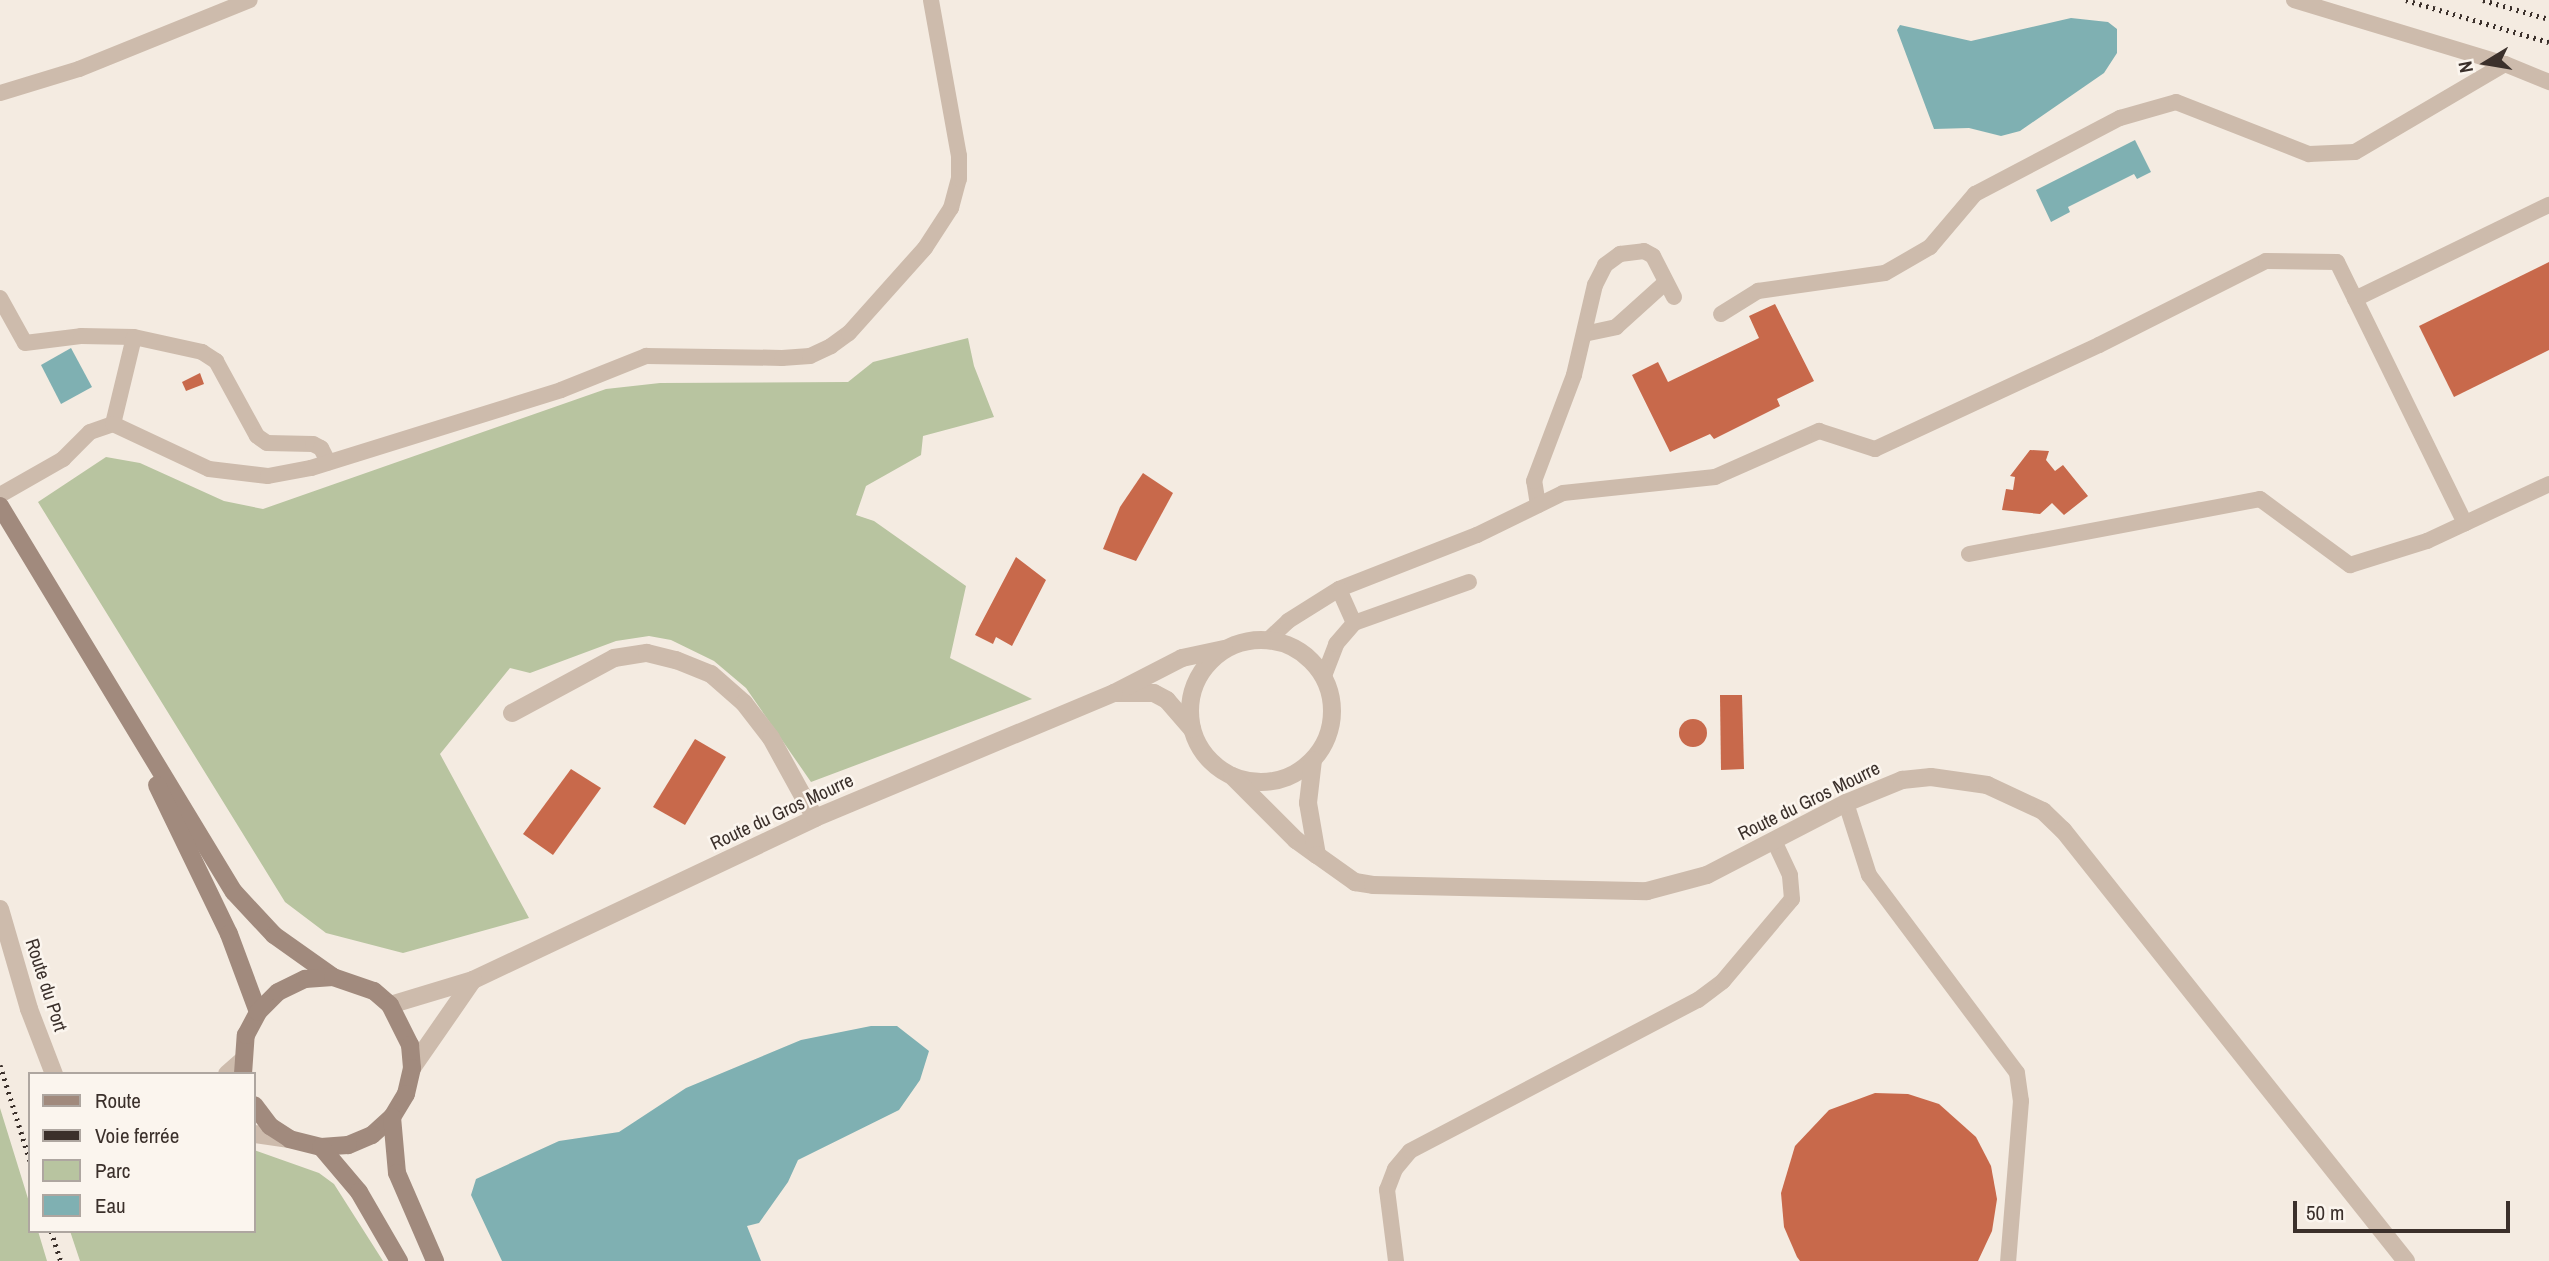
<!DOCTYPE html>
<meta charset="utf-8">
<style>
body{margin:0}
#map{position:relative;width:2549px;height:1261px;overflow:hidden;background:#f4ebe1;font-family:"Archivo Narrow",sans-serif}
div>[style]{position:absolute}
.green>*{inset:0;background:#b8c4a0}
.water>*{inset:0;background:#7fb0b2}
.building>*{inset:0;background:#c8694b}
.round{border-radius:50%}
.lane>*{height:16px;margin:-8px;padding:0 8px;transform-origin:8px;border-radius:8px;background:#cdbbac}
.street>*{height:18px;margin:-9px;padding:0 9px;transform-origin:9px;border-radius:9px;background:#cdbbac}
.street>.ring{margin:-9px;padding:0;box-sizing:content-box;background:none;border:18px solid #cdbbac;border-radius:50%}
.secondary>*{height:18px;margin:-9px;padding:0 9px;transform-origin:9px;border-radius:9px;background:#a18a7d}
.rail>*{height:5px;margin-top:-2.5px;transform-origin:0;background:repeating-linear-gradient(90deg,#3b302b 0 2px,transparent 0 7px)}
span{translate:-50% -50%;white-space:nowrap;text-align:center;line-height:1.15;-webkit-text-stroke:5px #fbf5ee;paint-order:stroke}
.street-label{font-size:19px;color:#3b302b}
.legend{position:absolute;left:28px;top:1072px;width:228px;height:161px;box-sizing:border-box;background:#fbf5ee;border:2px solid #aea6a0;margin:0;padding:9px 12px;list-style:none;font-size:21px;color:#3b302b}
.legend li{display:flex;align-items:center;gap:14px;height:35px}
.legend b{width:35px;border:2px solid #aea6a0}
.north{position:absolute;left:2451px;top:28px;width:70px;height:70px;-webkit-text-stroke:5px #fbf5ee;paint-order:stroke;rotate:259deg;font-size:19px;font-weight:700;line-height:28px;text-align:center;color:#3b302b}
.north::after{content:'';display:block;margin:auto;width:24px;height:32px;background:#3b302b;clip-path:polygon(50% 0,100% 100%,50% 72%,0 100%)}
.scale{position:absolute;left:2293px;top:1201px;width:217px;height:32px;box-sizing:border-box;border:4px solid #3b302b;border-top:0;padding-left:9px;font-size:21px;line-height:24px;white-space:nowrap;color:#3b302b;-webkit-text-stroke:5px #fbf5ee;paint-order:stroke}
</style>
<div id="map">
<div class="green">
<i style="clip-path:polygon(968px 338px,974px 366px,994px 417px,923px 436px,921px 455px,866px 486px,856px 515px,874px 521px,966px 586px,950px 658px,1032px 699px,811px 782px,746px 688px,714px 661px,671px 640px,649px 636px,616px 641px,530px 673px,510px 668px,440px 754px,529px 918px,403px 953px,326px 933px,285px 902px,38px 502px,106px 457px,140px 463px,224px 501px,263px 509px,606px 389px,660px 383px,848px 382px,873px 362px)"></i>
<i style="clip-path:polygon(0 1108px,30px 1205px,30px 1231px,38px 1231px,47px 1261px,0 1261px)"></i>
<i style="clip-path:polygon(254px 1150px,319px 1173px,334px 1184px,383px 1261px,80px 1261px,70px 1231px,254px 1231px)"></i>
</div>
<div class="water">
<i style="clip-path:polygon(2071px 18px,2108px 22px,2117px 29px,2117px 53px,2104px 73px,2020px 131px,2001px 136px,1969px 128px,1934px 129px,1897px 30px,1900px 25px,1971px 41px)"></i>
<i style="clip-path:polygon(2135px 140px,2151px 172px,2137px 179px,2134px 174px,2068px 207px,2070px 212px,2051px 222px,2036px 190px)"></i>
<i style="clip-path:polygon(71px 348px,92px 387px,61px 404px,41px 365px)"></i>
<i style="clip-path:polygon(871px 1026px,897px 1026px,929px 1051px,920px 1080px,899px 1110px,798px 1160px,788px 1182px,759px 1223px,747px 1226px,761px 1261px,502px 1261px,471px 1195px,476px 1179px,559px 1141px,619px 1132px,686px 1088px,801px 1040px)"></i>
</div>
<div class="building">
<i style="clip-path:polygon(2549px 262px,2549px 350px,2454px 397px,2419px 326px)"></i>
<i style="clip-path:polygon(1775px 304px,1814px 381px,1777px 399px,1780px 406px,1714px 439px,1710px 434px,1670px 452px,1632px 375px,1658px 362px,1668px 382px,1759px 338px,1749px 316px)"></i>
<i style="clip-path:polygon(200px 373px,204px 384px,186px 391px,182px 382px)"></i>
<i style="clip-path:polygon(2030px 450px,2049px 451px,2046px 460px,2055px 471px,2063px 465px,2088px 496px,2064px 515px,2052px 503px,2040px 514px,2002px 510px,2006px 489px,2013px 490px,2015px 477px,2010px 476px)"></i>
<i style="clip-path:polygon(1143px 473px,1173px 493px,1136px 561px,1103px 549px,1120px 507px)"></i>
<i style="clip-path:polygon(1016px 557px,1046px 580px,1012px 646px,996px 637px,993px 644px,975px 635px)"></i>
<i style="clip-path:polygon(1720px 695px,1742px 695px,1744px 769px,1721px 770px)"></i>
<i class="round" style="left:1679px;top:719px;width:28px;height:28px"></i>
<i style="clip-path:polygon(695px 739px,726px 757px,685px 825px,653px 807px)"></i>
<i style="clip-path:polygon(571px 769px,601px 788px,553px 855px,523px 834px)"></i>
<i style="clip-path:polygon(1875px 1093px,1908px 1094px,1939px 1104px,1976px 1137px,1991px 1166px,1997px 1199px,1992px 1231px,1978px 1261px,1800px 1261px,1797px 1257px,1784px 1227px,1781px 1193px,1795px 1146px,1829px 1110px)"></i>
</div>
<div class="lane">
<i style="left:2294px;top:0;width:220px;rotate:16.9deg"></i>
<i style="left:0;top:93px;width:83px;rotate:-16.9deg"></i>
<i style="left:79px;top:69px;width:184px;rotate:-22deg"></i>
<i style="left:0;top:298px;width:51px;rotate:60.9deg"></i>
<i style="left:25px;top:343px;width:56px;rotate:-7.1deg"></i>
<i style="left:81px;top:336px;width:53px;rotate:1.1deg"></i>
<i style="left:134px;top:337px;width:70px;rotate:12.4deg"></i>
<i style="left:202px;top:352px;width:17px;rotate:33deg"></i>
<i style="left:216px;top:361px;width:85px;rotate:61.3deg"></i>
<i style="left:257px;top:436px;width:12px;rotate:35deg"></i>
<i style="left:267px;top:443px;width:46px;rotate:1.2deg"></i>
<i style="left:313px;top:444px;width:9px;rotate:27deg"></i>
<i style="left:321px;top:448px;width:16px;rotate:63deg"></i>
<i style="left:2355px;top:299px;width:216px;rotate:-25.9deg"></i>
<i style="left:1721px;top:314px;width:44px;rotate:-31.9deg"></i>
<i style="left:1758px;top:291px;width:128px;rotate:-8.1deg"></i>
<i style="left:1885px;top:273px;width:52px;rotate:-30deg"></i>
<i style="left:1930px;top:247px;width:70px;rotate:-49.7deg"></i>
<i style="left:1975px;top:194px;width:164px;rotate:-27.7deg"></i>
<i style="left:2120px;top:118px;width:58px;rotate:-15.9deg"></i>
<i style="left:2176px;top:102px;width:143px;rotate:21.4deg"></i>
<i style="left:2309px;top:154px;width:46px;rotate:-2.5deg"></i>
<i style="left:2355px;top:152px;width:174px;rotate:-30.4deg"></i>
<i style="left:2505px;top:64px;width:48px;rotate:22.2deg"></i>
<i style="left:1584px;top:334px;width:33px;rotate:-12deg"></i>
<i style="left:1616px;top:327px;width:67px;rotate:-42deg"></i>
<i style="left:113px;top:424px;width:89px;rotate:-76.4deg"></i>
<i style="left:0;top:495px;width:73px;rotate:-29.7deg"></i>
<i style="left:63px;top:459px;width:38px;rotate:-45deg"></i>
<i style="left:90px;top:432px;width:24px;rotate:-19deg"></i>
<i style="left:113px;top:424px;width:106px;rotate:25.1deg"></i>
<i style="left:209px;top:469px;width:59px;rotate:6.8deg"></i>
<i style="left:268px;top:476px;width:44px;rotate:-10.5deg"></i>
<i style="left:311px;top:468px;width:262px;rotate:-17.3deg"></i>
<i style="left:561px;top:390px;width:92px;rotate:-21.8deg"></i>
<i style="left:646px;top:356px;width:136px;rotate:0.8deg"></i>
<i style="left:782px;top:358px;width:28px;rotate:-4deg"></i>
<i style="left:810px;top:356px;width:23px;rotate:-25deg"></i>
<i style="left:831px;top:346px;width:22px;rotate:-36deg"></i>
<i style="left:849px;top:333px;width:114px;rotate:-48.2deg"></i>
<i style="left:925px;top:248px;width:48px;rotate:-57deg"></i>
<i style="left:951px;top:208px;width:30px;rotate:-75deg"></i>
<i style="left:959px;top:179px;width:23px;rotate:-90deg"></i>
<i style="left:959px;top:156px;width:158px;rotate:-100.2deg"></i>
<i style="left:1538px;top:505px;width:24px;rotate:-99deg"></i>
<i style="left:1534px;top:481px;width:113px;rotate:-69.3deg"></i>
<i style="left:1574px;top:375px;width:92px;rotate:-76.9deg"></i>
<i style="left:1595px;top:285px;width:22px;rotate:-63deg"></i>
<i style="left:1605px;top:265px;width:19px;rotate:-36deg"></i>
<i style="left:1620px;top:254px;width:24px;rotate:-7deg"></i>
<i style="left:1644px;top:251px;width:10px;rotate:29deg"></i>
<i style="left:1653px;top:256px;width:46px;rotate:62.9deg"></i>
<i style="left:1969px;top:554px;width:296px;rotate:-10.7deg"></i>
<i style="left:2260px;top:499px;width:112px;rotate:36.3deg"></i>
<i style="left:2350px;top:565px;width:81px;rotate:-17.3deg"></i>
<i style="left:2427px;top:541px;width:135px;rotate:-25deg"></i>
<i style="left:1354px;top:623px;width:122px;rotate:-19.6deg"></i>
<i style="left:1269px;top:639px;width:26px;rotate:-43deg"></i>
<i style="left:1288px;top:621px;width:60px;rotate:-32.1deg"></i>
<i style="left:1339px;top:589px;width:148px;rotate:-21.4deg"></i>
<i style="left:1477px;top:535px;width:96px;rotate:-26deg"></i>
<i style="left:1563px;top:493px;width:153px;rotate:-6deg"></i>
<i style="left:1715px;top:477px;width:114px;rotate:-23.9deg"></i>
<i style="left:1819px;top:431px;width:59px;rotate:17.8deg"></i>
<i style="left:1875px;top:449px;width:247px;rotate:-24.9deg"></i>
<i style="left:2099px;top:345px;width:187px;rotate:-26.7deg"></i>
<i style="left:2266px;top:261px;width:71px;rotate:0.8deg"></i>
<i style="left:2337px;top:262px;width:291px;rotate:63.9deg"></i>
<i style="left:1324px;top:676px;width:34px;rotate:-69deg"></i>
<i style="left:1336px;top:644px;width:28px;rotate:-49deg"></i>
<i style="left:1354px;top:623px;width:37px;rotate:-114deg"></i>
<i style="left:1846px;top:803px;width:76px;rotate:72.3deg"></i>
<i style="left:1869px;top:875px;width:247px;rotate:53.2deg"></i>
<i style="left:2017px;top:1073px;width:28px;rotate:82deg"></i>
<i style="left:2021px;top:1101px;width:161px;rotate:94.6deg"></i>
<i style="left:1396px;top:1261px;width:72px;rotate:-97.2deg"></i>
<i style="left:1387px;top:1190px;width:22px;rotate:-69deg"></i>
<i style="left:1395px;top:1169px;width:23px;rotate:-50deg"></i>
<i style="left:1410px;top:1151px;width:325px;rotate:-27.7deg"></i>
<i style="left:1698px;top:1000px;width:31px;rotate:-37deg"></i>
<i style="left:1723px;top:981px;width:107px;rotate:-49.9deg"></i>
<i style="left:1792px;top:899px;width:24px;rotate:-95deg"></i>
<i style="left:1790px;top:875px;width:38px;rotate:-115deg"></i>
</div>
<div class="street">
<i class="ring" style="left:1190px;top:640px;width:124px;height:124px"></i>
<i style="left:512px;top:713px;width:116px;rotate:-28.3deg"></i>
<i style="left:614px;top:658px;width:33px;rotate:-9deg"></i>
<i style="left:647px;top:653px;width:30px;rotate:14deg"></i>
<i style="left:676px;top:660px;width:38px;rotate:22deg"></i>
<i style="left:711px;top:674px;width:44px;rotate:41.3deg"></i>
<i style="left:744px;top:703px;width:44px;rotate:52.4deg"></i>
<i style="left:771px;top:738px;width:91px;rotate:61.2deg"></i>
<i style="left:1192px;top:729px;width:38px;rotate:-131deg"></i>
<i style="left:1167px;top:700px;width:15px;rotate:-152deg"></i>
<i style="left:1154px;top:693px;width:40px;rotate:180deg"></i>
<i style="left:1114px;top:693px;width:76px;rotate:-27.2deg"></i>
<i style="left:1182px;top:658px;width:43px;rotate:-12.1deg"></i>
<i style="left:1232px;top:776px;width:91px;rotate:45deg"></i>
<i style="left:1296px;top:840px;width:26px;rotate:36deg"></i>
<i style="left:1317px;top:855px;width:53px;rotate:-99.8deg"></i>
<i style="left:1308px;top:803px;width:43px;rotate:-83.4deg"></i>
<i style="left:1317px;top:855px;width:47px;rotate:35.4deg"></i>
<i style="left:1355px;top:882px;width:18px;rotate:9deg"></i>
<i style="left:1373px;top:885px;width:274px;rotate:1.3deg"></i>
<i style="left:1647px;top:891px;width:62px;rotate:-14.9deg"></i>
<i style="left:1707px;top:875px;width:157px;rotate:-27.4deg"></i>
<i style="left:1846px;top:803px;width:61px;rotate:-22.3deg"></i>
<i style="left:1902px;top:780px;width:29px;rotate:-6deg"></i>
<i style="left:1931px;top:777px;width:57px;rotate:8.1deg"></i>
<i style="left:1987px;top:785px;width:62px;rotate:24.9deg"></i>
<i style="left:2043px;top:811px;width:28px;rotate:44deg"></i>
<i style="left:2063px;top:830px;width:551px;rotate:51.49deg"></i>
<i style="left:0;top:909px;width:104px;rotate:73.8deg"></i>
<i style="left:29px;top:1009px;width:70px;rotate:69deg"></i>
<i style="left:473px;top:980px;width:378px;rotate:-25.3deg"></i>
<i style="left:815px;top:818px;width:324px;rotate:-22.7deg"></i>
<i style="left:390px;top:1005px;width:87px;rotate:-16.8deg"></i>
<i style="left:473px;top:980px;width:107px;rotate:124.7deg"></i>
<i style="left:227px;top:1074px;width:20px;rotate:-41deg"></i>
<i style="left:254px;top:1134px;width:36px;rotate:8deg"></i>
</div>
<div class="secondary">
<i style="left:0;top:506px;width:451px;rotate:58.8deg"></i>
<i style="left:234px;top:892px;width:59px;rotate:47.1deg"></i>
<i style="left:274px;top:935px;width:72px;rotate:35.4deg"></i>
<i style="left:157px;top:785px;width:165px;rotate:64.2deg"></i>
<i style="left:229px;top:934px;width:83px;rotate:69.6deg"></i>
<i style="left:243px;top:1074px;width:39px;rotate:-86deg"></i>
<i style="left:246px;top:1035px;width:26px;rotate:-62deg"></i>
<i style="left:258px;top:1012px;width:28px;rotate:-45deg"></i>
<i style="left:278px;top:992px;width:30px;rotate:-26deg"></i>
<i style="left:305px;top:979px;width:28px;rotate:-4deg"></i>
<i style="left:333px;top:977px;width:43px;rotate:18.9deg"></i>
<i style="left:374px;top:991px;width:21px;rotate:41deg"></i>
<i style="left:390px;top:1005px;width:45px;rotate:63.4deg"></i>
<i style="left:410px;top:1045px;width:23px;rotate:85deg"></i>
<i style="left:412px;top:1068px;width:27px;rotate:103deg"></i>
<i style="left:406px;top:1094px;width:27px;rotate:121deg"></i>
<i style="left:392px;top:1117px;width:27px;rotate:138deg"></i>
<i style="left:372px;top:1135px;width:26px;rotate:157deg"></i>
<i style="left:348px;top:1145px;width:27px;rotate:176deg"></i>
<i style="left:321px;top:1147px;width:32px;rotate:-166deg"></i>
<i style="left:290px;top:1139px;width:24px;rotate:-147deg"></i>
<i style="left:270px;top:1126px;width:26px;rotate:-127deg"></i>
<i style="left:392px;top:1117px;width:56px;rotate:84.9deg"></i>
<i style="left:397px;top:1173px;width:96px;rotate:66.6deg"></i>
<i style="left:321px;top:1147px;width:59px;rotate:49.8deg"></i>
<i style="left:359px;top:1192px;width:80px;rotate:59.9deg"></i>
</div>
<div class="rail">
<i style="left:2406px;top:0;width:149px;rotate:16.4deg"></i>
<i style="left:2483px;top:0;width:69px;rotate:16.1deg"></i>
<i style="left:0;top:1065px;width:101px;rotate:72.6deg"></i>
<i style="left:51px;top:1231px;width:32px;rotate:72deg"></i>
</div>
<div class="street-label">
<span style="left:1809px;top:801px;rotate:-26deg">Route du Gros Mourre</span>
<span style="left:782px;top:812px;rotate:-25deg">Route du Gros Mourre</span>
<span style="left:46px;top:985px;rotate:72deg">Route du Port</span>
</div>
<ul class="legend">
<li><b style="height:9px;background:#a18a7d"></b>Route</li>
<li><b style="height:9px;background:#3b302b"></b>Voie ferrée</li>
<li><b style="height:19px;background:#b8c4a0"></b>Parc</li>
<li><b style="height:19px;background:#7fb0b2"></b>Eau</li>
</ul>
<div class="north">N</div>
<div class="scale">50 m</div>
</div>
